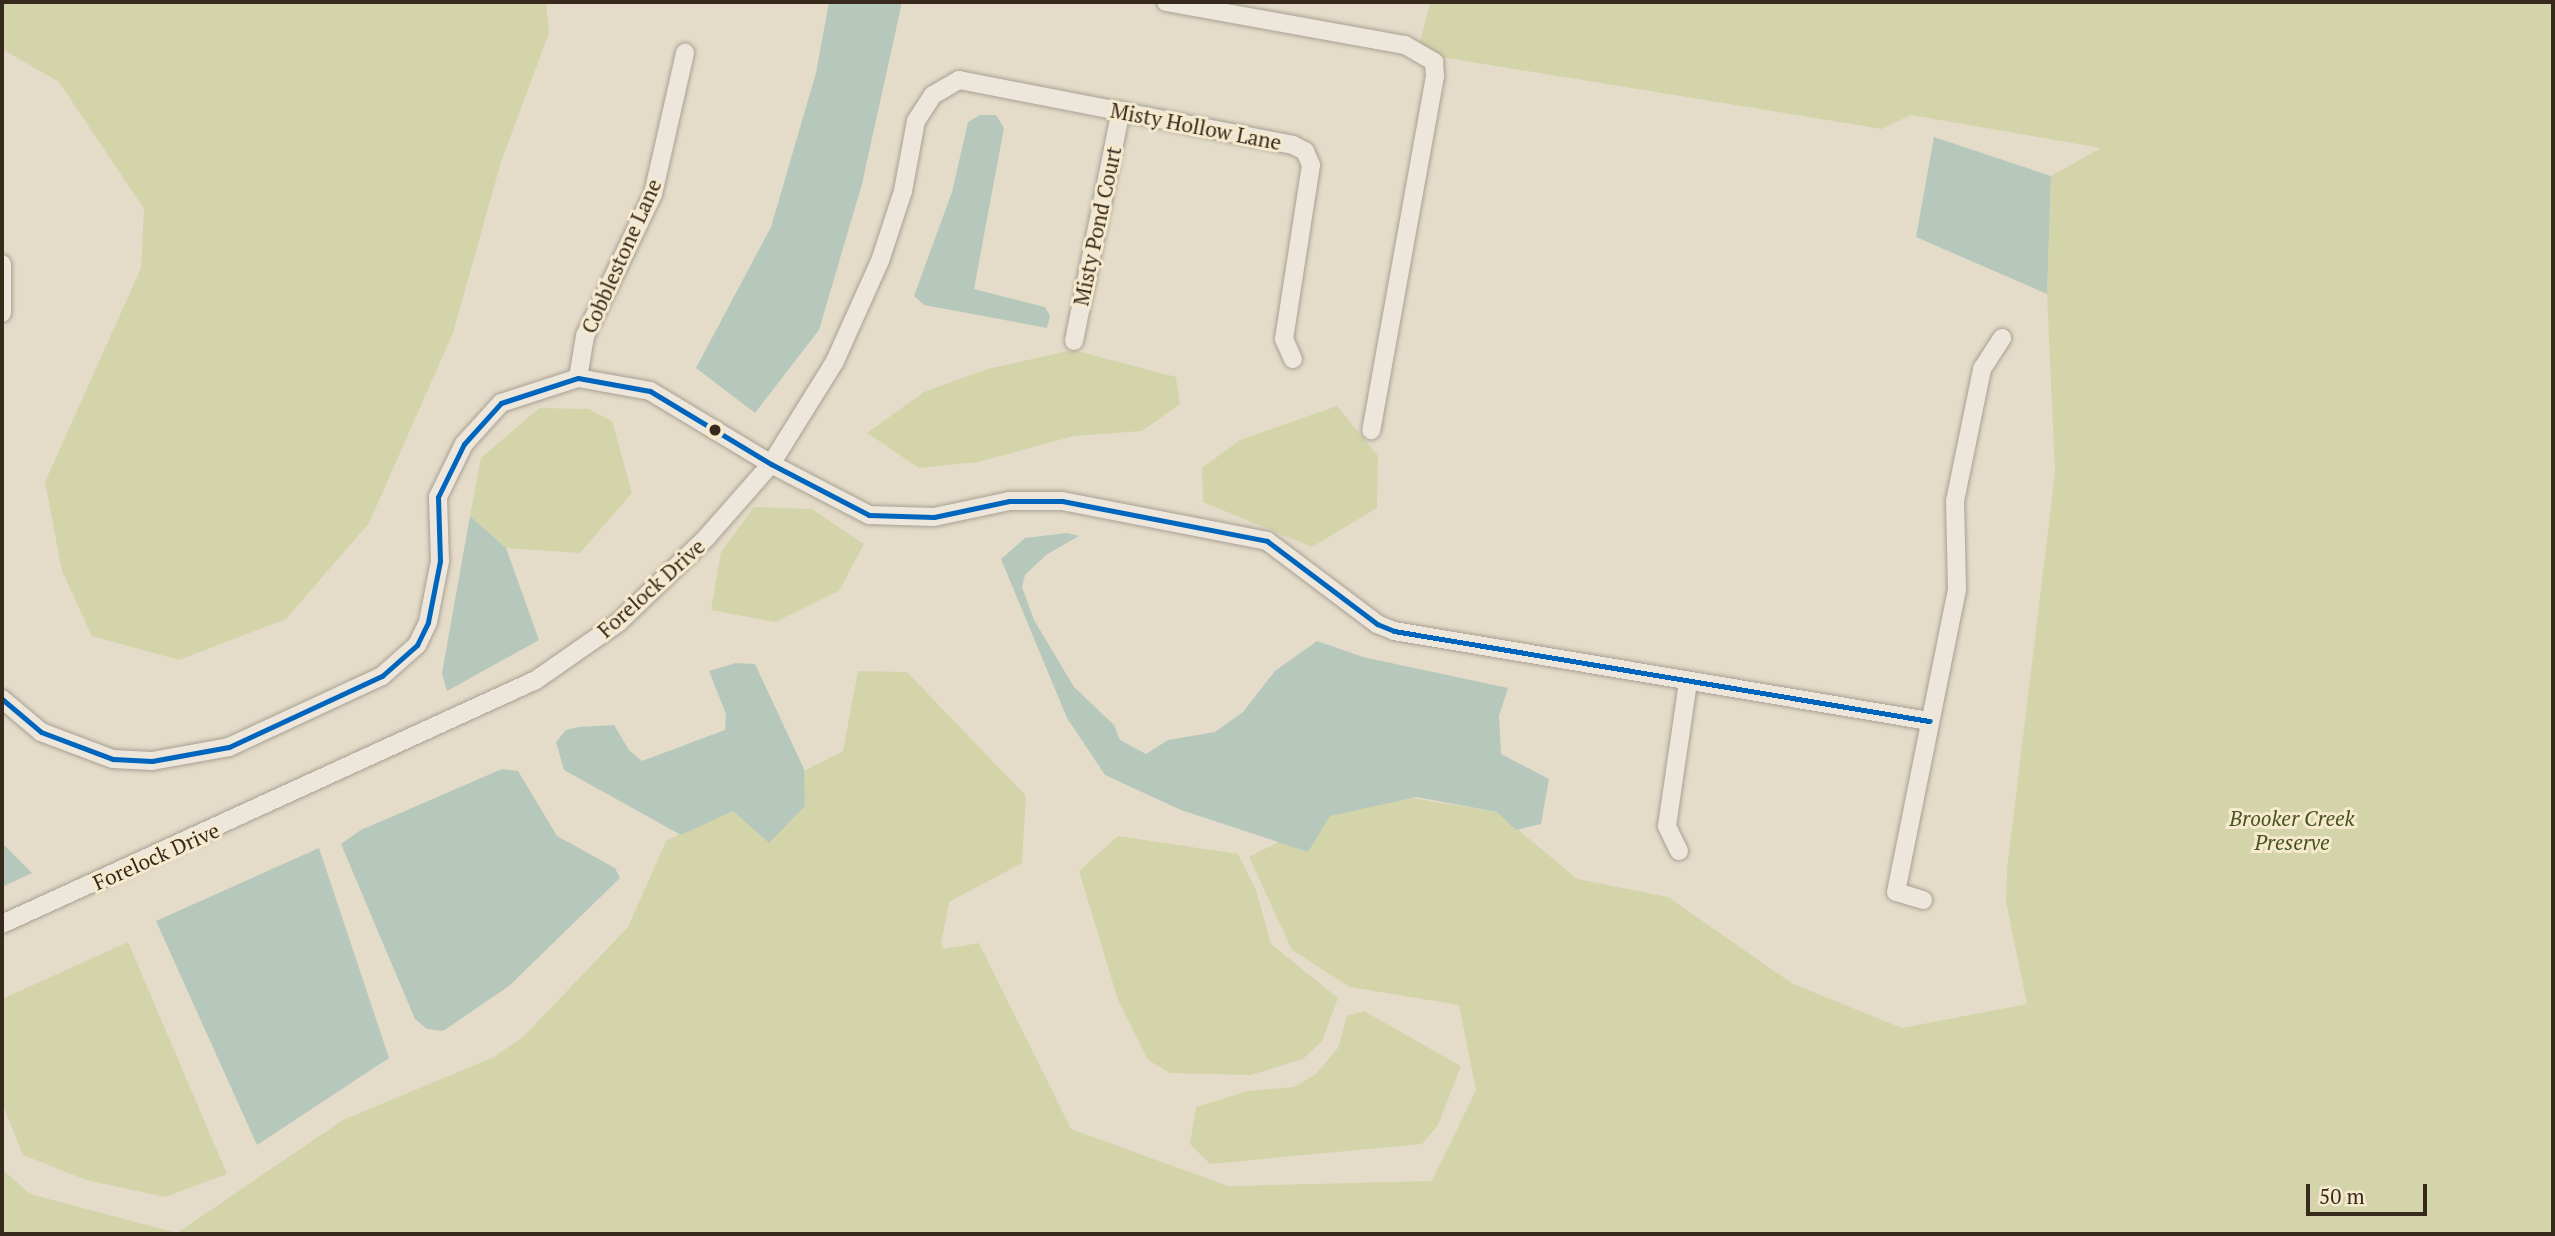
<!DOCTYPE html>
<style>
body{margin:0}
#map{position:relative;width:2555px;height:1236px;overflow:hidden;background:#e4dcc9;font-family:"PT Serif",serif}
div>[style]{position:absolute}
.green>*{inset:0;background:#d4d4ab}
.water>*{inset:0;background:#b6c8bc}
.roads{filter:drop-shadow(0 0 2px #a9a093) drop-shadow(0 0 2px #a9a093)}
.minor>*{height:18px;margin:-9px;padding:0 9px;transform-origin:9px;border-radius:9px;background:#ece6db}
.bus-1>*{height:5px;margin:-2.5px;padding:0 2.5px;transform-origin:2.5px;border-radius:2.5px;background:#0065bd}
.dots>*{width:19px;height:19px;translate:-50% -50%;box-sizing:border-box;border:4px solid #f6eace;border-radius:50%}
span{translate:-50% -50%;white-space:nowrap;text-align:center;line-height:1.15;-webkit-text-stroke:6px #f6eace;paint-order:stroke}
.street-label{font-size:21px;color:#37291b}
.park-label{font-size:21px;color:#475421;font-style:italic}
.frame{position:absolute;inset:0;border:4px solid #37291b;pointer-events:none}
.scale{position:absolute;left:2306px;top:1184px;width:121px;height:32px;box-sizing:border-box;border:4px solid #37291b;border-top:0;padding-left:9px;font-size:21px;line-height:24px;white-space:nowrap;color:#37291b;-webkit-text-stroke:5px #f6eace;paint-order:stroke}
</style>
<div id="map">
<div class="green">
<i style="clip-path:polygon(2px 2px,546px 2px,549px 33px,501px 162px,453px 333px,369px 523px,286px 619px,179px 660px,92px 636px,62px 571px,45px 482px,141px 268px,144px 209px,59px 82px,2px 49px)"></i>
<i style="clip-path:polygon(1430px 2px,2553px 2px,2553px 1234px,2px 1234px,2px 1169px,30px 1194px,177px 1233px,343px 1120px,494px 1057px,524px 1036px,628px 927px,666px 841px,843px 751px,858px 671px,907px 672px,1026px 796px,1022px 863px,949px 902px,941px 944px,944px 949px,979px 943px,1071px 1129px,1228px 1186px,1432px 1181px,1476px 1090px,1459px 1005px,1350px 987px,1292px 950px,1249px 857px,1376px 792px,1497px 812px,1577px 879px,1668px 897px,1793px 984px,1902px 1028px,2027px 1004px,2006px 902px,2007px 869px,2055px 473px,2047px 294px,2051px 176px,2101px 148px,1911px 115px,1882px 129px,1441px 57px,1420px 43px)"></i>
<i style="clip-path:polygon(1073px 350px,1176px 377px,1180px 404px,1142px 431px,1074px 436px,978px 462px,919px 468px,867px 433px,924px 392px,987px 369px)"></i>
<i style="clip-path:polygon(1337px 406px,1378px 456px,1377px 508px,1312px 547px,1203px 502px,1202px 468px,1240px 440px)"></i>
<i style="clip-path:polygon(539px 408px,589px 409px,612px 421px,632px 493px,580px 553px,506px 548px,470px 516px,481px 458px)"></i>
<i style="clip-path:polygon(754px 507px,812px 509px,864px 544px,839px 591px,775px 622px,711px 610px,721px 552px)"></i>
<i style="clip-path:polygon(1118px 836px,1238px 854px,1256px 890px,1271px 944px,1338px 998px,1322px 1041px,1303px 1059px,1251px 1075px,1170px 1073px,1148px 1060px,1118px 1000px,1079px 871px)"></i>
<i style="clip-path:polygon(128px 942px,227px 1174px,165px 1197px,86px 1180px,23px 1155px,2px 1103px,2px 999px)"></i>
<i style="clip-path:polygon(1364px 1011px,1461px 1066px,1438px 1125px,1422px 1144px,1210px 1164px,1190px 1144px,1196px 1107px,1248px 1091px,1294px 1087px,1316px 1074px,1338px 1048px,1347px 1016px)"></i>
</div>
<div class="water">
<i style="clip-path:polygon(829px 2px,902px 2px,862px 184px,819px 330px,755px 413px,696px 368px,771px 227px,816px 73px)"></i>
<i style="clip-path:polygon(980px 115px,996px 115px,1004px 128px,974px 289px,1045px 307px,1050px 316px,1047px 328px,924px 305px,914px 296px,952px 192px,968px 122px)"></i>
<i style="clip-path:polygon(1934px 137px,2051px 176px,2047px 294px,1916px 237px)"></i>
<i style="clip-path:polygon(470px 516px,506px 548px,539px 640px,447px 691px,442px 673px)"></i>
<i style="clip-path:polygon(1067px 533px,1079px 536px,1046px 555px,1025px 575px,1022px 587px,1034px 620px,1074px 687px,1114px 725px,1120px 740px,1146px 754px,1168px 740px,1215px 732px,1243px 712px,1275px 671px,1317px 641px,1363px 657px,1508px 688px,1499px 716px,1501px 754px,1549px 779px,1541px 824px,1516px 830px,1497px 812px,1416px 797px,1330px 816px,1308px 852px,1181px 810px,1105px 775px,1067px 718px,1001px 559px,1025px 538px)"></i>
<i style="clip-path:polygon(736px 663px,755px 664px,804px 769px,805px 806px,769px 843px,733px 811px,681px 835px,564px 770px,556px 742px,566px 730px,579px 727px,614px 725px,629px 750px,642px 761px,725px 730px,726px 714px,709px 671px)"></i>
<i style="clip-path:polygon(502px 769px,518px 771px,557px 836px,615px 868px,620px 878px,509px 986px,443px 1031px,427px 1029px,415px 1019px,341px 844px,361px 830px)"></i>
<i style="clip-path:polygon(2px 843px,32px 873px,2px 887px)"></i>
<i style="clip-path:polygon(319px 848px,389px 1058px,257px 1145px,156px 921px)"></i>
</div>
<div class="roads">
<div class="minor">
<i style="left:1166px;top:2px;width:243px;rotate:10.2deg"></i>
<i style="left:1405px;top:45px;width:34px;rotate:30deg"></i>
<i style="left:1434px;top:62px;width:14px;rotate:86deg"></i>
<i style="left:1435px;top:76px;width:360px;rotate:100.2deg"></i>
<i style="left:2px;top:264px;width:49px;rotate:90deg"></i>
<i style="left:1074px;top:341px;width:235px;rotate:-78.5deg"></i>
<i style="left:578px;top:378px;width:43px;rotate:-80.5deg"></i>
<i style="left:585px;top:336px;width:157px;rotate:-64.4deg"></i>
<i style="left:653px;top:194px;width:145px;rotate:-77.2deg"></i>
<i style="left:2px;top:699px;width:51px;rotate:40.2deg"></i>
<i style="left:41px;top:732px;width:77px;rotate:20.6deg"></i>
<i style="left:113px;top:759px;width:39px;rotate:3deg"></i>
<i style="left:152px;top:761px;width:78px;rotate:-10.3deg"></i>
<i style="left:229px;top:747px;width:169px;rotate:-24.9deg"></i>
<i style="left:382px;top:676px;width:47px;rotate:-41.5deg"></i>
<i style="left:417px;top:645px;width:25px;rotate:-64deg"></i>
<i style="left:428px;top:622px;width:62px;rotate:-78.9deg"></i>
<i style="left:440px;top:561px;width:64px;rotate:-91.8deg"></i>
<i style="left:438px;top:497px;width:59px;rotate:-63.9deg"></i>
<i style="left:464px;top:444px;width:55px;rotate:-47.9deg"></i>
<i style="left:501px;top:403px;width:81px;rotate:-18deg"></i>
<i style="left:578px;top:378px;width:73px;rotate:10.2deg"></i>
<i style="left:650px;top:391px;width:141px;rotate:31.1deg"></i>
<i style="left:771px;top:464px;width:110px;rotate:27.5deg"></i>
<i style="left:869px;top:515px;width:65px;rotate:1.8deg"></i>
<i style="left:934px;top:517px;width:77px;rotate:-12deg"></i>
<i style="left:1009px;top:501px;width:53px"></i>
<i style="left:1062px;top:501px;width:209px;rotate:11deg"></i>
<i style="left:1267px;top:541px;width:138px;rotate:37deg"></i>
<i style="left:1377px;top:624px;width:18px;rotate:22deg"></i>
<i style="left:1394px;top:631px;width:543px;rotate:9.55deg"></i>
<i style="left:1679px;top:851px;width:28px;rotate:-116deg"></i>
<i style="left:1667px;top:826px;width:146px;rotate:-81.7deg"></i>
<i style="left:1923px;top:900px;width:28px;rotate:-163deg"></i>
<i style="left:1896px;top:892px;width:309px;rotate:-78.6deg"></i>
<i style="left:1957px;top:589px;width:88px;rotate:-91.3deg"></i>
<i style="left:1955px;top:501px;width:135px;rotate:-78.4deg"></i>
<i style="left:1982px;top:369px;width:37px;rotate:-57deg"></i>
<i style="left:2px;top:924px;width:587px;rotate:-24.56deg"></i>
<i style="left:536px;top:680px;width:101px;rotate:-34.9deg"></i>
<i style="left:619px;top:622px;width:121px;rotate:-44deg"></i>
<i style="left:706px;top:538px;width:98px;rotate:-48.7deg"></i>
<i style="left:771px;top:464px;width:121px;rotate:-58.1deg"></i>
<i style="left:835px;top:361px;width:110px;rotate:-65.8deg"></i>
<i style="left:880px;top:261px;width:74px;rotate:-71.8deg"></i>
<i style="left:903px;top:191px;width:71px;rotate:-79.5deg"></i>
<i style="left:916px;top:121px;width:31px;rotate:-57deg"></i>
<i style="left:933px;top:95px;width:30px;rotate:-30deg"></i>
<i style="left:959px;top:80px;width:340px;rotate:11deg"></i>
<i style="left:1293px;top:145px;width:13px;rotate:27deg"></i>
<i style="left:1305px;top:151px;width:15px;rotate:67deg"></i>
<i style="left:1311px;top:165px;width:176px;rotate:98.8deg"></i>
<i style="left:1284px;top:339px;width:22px;rotate:66deg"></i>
</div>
</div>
<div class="bus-1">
<i style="left:2px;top:699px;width:51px;rotate:40.2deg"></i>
<i style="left:41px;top:732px;width:77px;rotate:20.6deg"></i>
<i style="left:113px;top:759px;width:39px;rotate:3deg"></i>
<i style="left:152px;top:761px;width:78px;rotate:-10.3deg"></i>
<i style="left:229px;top:747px;width:169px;rotate:-24.9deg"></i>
<i style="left:382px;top:676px;width:47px;rotate:-41.5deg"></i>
<i style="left:417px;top:645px;width:25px;rotate:-64deg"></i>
<i style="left:428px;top:622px;width:62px;rotate:-78.9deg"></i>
<i style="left:440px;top:561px;width:64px;rotate:-91.8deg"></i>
<i style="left:438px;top:497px;width:59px;rotate:-63.9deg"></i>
<i style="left:464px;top:444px;width:55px;rotate:-47.9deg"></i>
<i style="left:501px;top:403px;width:81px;rotate:-18deg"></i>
<i style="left:578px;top:378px;width:73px;rotate:10.2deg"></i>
<i style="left:650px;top:391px;width:141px;rotate:31.1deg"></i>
<i style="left:771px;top:464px;width:110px;rotate:27.5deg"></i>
<i style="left:869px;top:515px;width:65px;rotate:1.8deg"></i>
<i style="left:934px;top:517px;width:77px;rotate:-12deg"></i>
<i style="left:1009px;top:501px;width:53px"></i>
<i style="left:1062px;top:501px;width:209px;rotate:11deg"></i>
<i style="left:1267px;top:541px;width:138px;rotate:37deg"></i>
<i style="left:1377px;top:624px;width:18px;rotate:22deg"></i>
<i style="left:1394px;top:631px;width:543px;rotate:9.55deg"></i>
</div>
<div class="dots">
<i style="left:715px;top:430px;background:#37291b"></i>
</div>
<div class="street-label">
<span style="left:1196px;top:126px;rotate:11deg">Misty Hollow Lane</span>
<span style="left:1097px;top:226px;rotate:-78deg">Misty Pond Court</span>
<span style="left:621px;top:256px;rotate:-66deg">Cobblestone Lane</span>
<span style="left:651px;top:588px;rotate:-42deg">Forelock Drive</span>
<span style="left:156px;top:856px;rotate:-24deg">Forelock Drive</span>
</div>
<div class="park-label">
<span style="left:2292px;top:830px">Brooker Creek<br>Preserve</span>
</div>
<div class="frame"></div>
<div class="scale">50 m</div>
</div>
